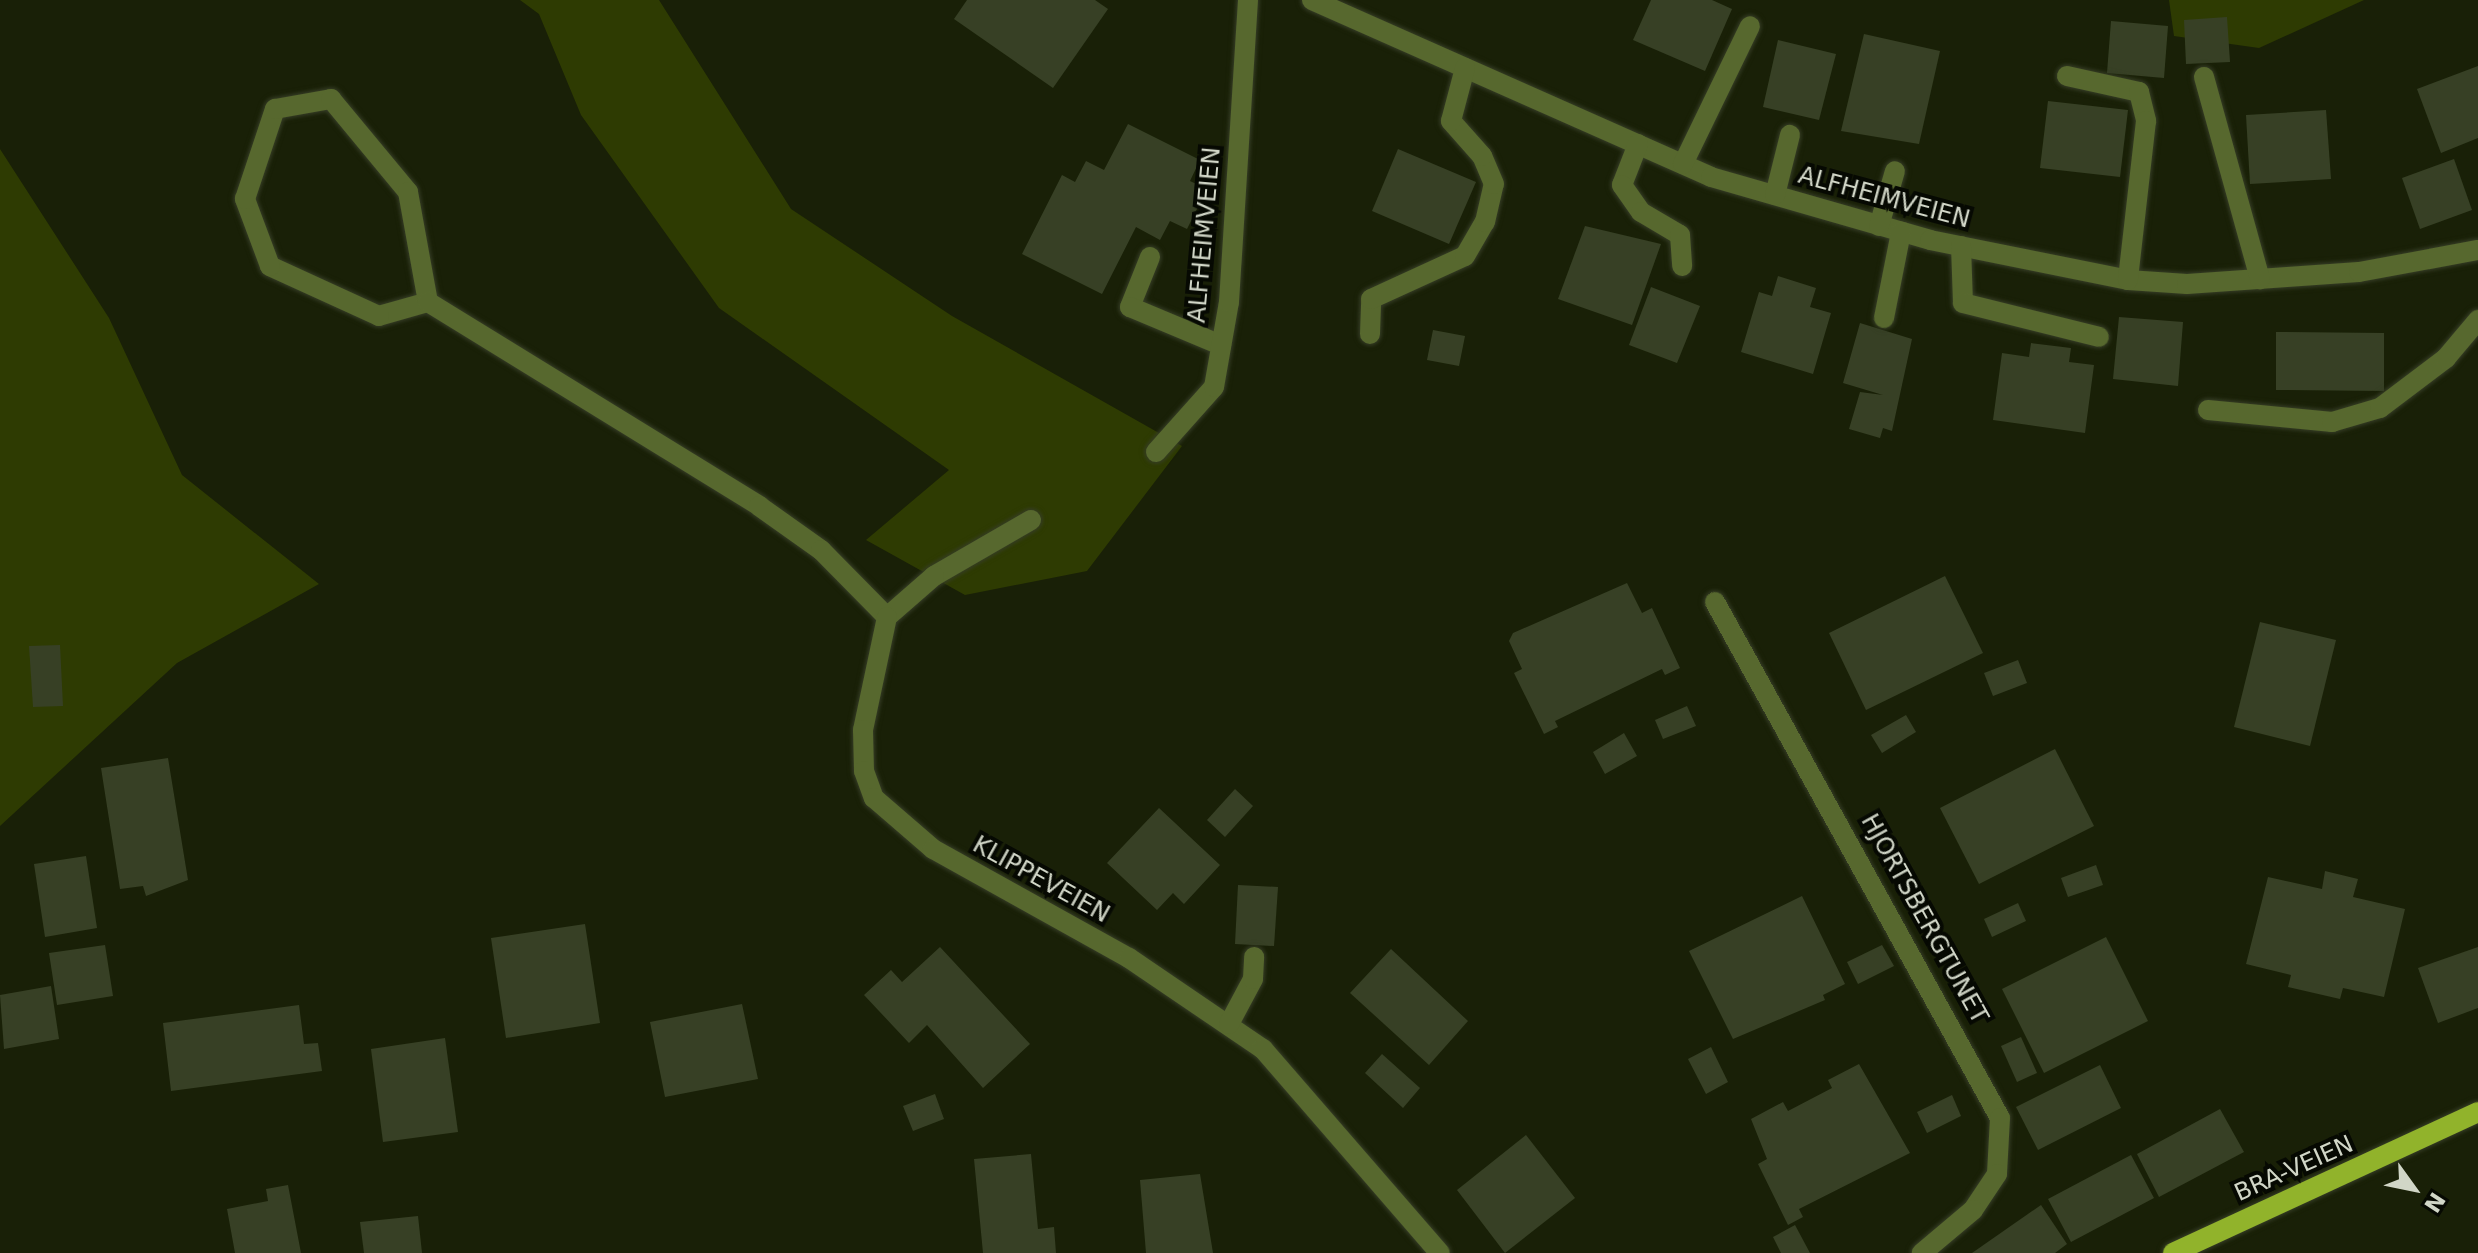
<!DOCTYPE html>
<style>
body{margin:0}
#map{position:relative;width:2478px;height:1253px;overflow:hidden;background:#192007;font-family:"DejaVu Sans",sans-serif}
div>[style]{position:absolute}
.green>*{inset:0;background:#2e3b02}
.building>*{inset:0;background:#374025}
.roads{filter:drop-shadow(0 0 2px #363d26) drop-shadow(0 0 2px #363d26)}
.minor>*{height:20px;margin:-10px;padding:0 10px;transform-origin:10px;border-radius:10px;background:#57682e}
.major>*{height:20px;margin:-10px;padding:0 10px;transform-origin:10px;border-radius:10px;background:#91b32b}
span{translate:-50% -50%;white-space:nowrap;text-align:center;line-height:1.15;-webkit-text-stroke:8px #060902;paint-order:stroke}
.street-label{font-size:24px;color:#d1d6c7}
.north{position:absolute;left:2374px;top:1149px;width:80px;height:80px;-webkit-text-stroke:6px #060902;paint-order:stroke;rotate:123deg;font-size:22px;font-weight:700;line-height:32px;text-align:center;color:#d1d6c7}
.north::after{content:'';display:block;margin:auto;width:28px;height:36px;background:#d1d6c7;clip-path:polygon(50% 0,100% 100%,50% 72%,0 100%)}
</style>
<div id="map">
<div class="green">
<i style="clip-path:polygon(520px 0,659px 0,791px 209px,952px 316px,1182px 446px,1087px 571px,965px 595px,866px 540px,949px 470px,719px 308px,581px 115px,539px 14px)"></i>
<i style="clip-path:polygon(2169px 0,2364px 0,2259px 48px,2174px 36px)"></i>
<i style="clip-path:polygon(0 149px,109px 318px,182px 475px,319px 584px,177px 663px,0 826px)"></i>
</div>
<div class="building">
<i style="clip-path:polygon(967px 0,1095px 0,1108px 9px,1053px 88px,954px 19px)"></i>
<i style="clip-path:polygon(1651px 0,1712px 0,1732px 9px,1705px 71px,1633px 40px)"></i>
<i style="clip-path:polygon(2227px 17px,2230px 62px,2186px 64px,2184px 20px)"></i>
<i style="clip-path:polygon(2111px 21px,2168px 26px,2164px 78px,2107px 73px)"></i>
<i style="clip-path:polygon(1864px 34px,1940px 51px,1919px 144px,1841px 131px)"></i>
<i style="clip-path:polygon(1778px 40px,1836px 54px,1819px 120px,1763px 107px)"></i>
<i style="clip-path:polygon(2478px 66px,2478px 138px,2441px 153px,2417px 89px)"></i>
<i style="clip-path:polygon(2048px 101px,2128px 110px,2120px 177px,2040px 168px)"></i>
<i style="clip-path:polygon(2326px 110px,2331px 179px,2250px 184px,2246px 115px)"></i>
<i style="clip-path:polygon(1128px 124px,1200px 160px,1190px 181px,1207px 189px,1187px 229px,1170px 221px,1160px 240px,1136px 227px,1102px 294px,1022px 254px,1062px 175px,1075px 182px,1086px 161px,1104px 170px)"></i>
<i style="clip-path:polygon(1398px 149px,1476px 182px,1449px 244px,1372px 211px)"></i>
<i style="clip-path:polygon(2454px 159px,2472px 210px,2420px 229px,2402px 178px)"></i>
<i style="clip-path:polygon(1585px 226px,1661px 244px,1632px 325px,1558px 299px)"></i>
<i style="clip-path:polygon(1778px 276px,1816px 288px,1810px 307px,1831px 313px,1813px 374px,1741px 352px,1759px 292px,1772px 296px)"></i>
<i style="clip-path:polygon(1651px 287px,1700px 306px,1677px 363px,1629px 345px)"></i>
<i style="clip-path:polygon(2119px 317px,2183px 322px,2178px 386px,2113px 379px)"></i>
<i style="clip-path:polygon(1860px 323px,1912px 339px,1892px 431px,1883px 428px,1880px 438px,1849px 429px,1860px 392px,1883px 395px,1843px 383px)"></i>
<i style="clip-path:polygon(1433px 330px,1465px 336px,1459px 366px,1427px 360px)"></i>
<i style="clip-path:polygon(2276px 332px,2384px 333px,2384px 391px,2276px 390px)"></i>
<i style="clip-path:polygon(2031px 343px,2071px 348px,2069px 362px,2094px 365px,2085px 433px,1993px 420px,2002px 353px,2029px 357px)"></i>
<i style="clip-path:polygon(1945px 576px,1983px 653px,1866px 710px,1829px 633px)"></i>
<i style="clip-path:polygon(1627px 583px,1642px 613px,1652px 608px,1680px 668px,1665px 675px,1662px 669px,1555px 721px,1558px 727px,1544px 734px,1514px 673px,1522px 669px,1509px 641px,1513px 633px)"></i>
<i style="clip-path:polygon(2260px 622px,2336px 640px,2310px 746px,2234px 727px)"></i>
<i style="clip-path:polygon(60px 645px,63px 706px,33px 707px,29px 646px)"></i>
<i style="clip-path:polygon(2018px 660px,2027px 683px,1993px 696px,1984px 673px)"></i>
<i style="clip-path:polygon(1687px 706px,1696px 726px,1663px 739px,1655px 720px)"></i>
<i style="clip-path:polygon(1906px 715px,1916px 732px,1882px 753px,1871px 735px)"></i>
<i style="clip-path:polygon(1624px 733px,1637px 756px,1605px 774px,1593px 752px)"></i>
<i style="clip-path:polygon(2055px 749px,2094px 826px,1979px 884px,1940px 808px)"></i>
<i style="clip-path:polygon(168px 758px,188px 880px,146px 896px,143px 886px,120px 889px,101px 768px)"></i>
<i style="clip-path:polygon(1235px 789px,1253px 806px,1225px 837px,1207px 820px)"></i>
<i style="clip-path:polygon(1159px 808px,1220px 865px,1184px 904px,1173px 893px,1157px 910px,1107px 863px)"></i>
<i style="clip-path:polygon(86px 856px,97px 928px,45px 937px,34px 864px)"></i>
<i style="clip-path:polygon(2096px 865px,2103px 885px,2068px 897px,2061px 878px)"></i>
<i style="clip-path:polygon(2325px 871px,2358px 879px,2353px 897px,2405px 909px,2384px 997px,2343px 988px,2340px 999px,2288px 987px,2291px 975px,2246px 964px,2268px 877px,2322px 889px)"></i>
<i style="clip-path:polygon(1238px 885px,1278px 887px,1274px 946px,1235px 944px)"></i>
<i style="clip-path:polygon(1802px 896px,1845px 984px,1823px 995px,1825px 1000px,1733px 1039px,1689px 951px)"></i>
<i style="clip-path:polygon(2018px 903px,2026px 921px,1992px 937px,1984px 919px)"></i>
<i style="clip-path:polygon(585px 924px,600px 1023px,506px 1038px,491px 938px)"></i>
<i style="clip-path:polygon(2106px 937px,2148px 1021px,2044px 1073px,2002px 989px)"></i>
<i style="clip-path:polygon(105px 945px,113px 996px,57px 1005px,49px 953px)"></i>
<i style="clip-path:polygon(1882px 945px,1894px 966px,1858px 984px,1847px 962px)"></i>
<i style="clip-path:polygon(940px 947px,1030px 1044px,983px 1088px,927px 1025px,909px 1043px,864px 995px,891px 970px,902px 982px)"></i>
<i style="clip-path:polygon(2478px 947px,2478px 1008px,2438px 1023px,2418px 968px)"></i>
<i style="clip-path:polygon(1391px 949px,1468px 1021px,1429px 1065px,1350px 993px)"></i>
<i style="clip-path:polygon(51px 986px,59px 1039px,4px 1049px,0 995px)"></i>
<i style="clip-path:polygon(742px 1004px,758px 1079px,665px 1097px,650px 1022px)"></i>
<i style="clip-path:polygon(299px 1005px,304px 1044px,318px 1043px,322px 1071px,171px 1091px,163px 1023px)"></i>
<i style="clip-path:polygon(2021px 1037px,2037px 1073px,2017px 1082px,2001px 1046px)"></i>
<i style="clip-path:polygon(445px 1038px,458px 1132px,383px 1142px,371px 1049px)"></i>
<i style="clip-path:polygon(1711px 1047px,1728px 1082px,1706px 1094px,1688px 1059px)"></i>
<i style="clip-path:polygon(1382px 1054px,1420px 1088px,1403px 1108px,1365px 1073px)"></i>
<i style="clip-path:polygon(1859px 1064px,1910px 1153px,1799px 1209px,1803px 1217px,1788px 1225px,1758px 1164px,1767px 1159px,1751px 1119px,1783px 1102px,1788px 1111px,1832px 1088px,1828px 1080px)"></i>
<i style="clip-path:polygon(2100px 1065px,2121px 1108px,2038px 1150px,2016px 1107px)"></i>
<i style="clip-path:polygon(935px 1094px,944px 1119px,913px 1131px,903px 1106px)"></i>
<i style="clip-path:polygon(1952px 1095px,1961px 1116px,1927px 1133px,1917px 1112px)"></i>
<i style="clip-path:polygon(2220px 1109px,2244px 1152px,2159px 1197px,2137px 1154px)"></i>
<i style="clip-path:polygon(1526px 1135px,1575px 1198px,1505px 1253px,1457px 1190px)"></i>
<i style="clip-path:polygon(1031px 1154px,1038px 1229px,1054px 1227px,1056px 1253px,983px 1253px,974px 1159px)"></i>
<i style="clip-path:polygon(2131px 1155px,2154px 1198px,2071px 1242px,2048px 1199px)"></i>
<i style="clip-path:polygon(1200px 1174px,1213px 1253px,1146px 1253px,1140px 1180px)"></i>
<i style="clip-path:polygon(288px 1185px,301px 1253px,235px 1253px,227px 1209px,268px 1201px,266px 1189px)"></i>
<i style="clip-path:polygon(2041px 1205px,2067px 1244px,2055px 1253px,1972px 1253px)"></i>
<i style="clip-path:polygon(418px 1216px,422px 1253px,364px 1253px,360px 1222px)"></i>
<i style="clip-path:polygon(1795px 1225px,1810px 1253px,1781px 1253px,1773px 1237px)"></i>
</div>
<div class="roads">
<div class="minor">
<i style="left:1312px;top:0;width:436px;rotate:23.9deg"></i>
<i style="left:1711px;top:177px;width:228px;rotate:16deg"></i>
<i style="left:1930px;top:240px;width:202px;rotate:11.4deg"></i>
<i style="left:2128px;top:280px;width:59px;rotate:3.9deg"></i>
<i style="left:2187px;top:284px;width:172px;rotate:-4deg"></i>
<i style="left:2359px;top:272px;width:121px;rotate:-10.5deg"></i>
<i style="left:2067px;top:76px;width:74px;rotate:12.5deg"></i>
<i style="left:2139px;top:92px;width:30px;rotate:76deg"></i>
<i style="left:2146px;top:121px;width:160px;rotate:96.5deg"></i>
<i style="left:2204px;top:77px;width:210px;rotate:74.5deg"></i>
<i style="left:1638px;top:144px;width:44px;rotate:111.3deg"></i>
<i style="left:1622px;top:185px;width:33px;rotate:55deg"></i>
<i style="left:1641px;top:212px;width:45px;rotate:30.5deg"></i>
<i style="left:1680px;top:235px;width:31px;rotate:86deg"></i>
<i style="left:1683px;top:164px;width:153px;rotate:-64.1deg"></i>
<i style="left:1775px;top:195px;width:62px;rotate:-76deg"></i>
<i style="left:1879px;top:226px;width:57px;rotate:-73.8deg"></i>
<i style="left:1961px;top:246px;width:57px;rotate:88deg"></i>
<i style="left:1963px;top:303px;width:140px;rotate:14deg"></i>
<i style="left:1150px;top:257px;width:54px;rotate:111.8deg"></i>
<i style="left:1130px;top:307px;width:99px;rotate:22.7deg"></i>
<i style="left:428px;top:302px;width:51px;rotate:164.1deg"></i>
<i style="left:379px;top:316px;width:120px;rotate:-155.4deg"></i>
<i style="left:270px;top:266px;width:72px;rotate:-110.5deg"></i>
<i style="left:245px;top:199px;width:95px;rotate:-71.6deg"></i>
<i style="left:275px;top:109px;width:57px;rotate:-10.1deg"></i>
<i style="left:331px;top:99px;width:121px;rotate:50.4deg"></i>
<i style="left:408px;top:192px;width:112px;rotate:79.7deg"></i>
<i style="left:428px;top:302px;width:389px;rotate:31.6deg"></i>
<i style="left:759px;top:506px;width:76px;rotate:35.4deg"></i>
<i style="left:821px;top:550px;width:94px;rotate:45.4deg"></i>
<i style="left:1884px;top:318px;width:88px;rotate:-78.8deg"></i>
<i style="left:1370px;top:334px;width:35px;rotate:-88deg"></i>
<i style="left:1371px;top:299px;width:103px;rotate:-24.6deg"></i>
<i style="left:1465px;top:256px;width:39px;rotate:-60deg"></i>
<i style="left:1485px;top:222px;width:39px;rotate:-77deg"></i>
<i style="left:1494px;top:184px;width:30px;rotate:-113deg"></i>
<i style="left:1482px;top:156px;width:47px;rotate:-131.5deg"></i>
<i style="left:1451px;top:121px;width:55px;rotate:-75.2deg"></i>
<i style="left:2208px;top:410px;width:125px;rotate:5.5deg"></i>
<i style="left:2332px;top:422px;width:50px;rotate:-16.3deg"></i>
<i style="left:2380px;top:408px;width:83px;rotate:-37.1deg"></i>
<i style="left:2446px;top:358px;width:50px;rotate:-49.9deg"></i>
<i style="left:1156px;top:452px;width:87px;rotate:-48.3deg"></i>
<i style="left:1214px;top:387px;width:86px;rotate:-80deg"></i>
<i style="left:1229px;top:302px;width:303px;rotate:-86.4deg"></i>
<i style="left:1031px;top:520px;width:112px;rotate:150deg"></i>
<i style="left:934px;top:576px;width:62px;rotate:138.9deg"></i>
<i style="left:887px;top:617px;width:116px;rotate:102deg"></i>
<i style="left:863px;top:730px;width:41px;rotate:88.6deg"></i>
<i style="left:864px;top:771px;width:29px;rotate:70deg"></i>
<i style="left:874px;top:798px;width:78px;rotate:40.8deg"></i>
<i style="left:933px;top:849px;width:224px;rotate:29.1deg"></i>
<i style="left:1129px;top:958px;width:162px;rotate:34.2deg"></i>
<i style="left:1263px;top:1049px;width:270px;rotate:49.1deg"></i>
<i style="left:1715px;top:602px;width:589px;rotate:61.09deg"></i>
<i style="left:2000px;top:1118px;width:56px;rotate:93.1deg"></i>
<i style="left:1997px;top:1174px;width:43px;rotate:123.7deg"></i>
<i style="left:1973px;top:1210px;width:67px;rotate:139.9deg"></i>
<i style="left:1229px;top:1024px;width:51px;rotate:-61.9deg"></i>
<i style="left:1253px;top:979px;width:22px;rotate:-87deg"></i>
</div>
<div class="major">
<i style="left:2173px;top:1253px;width:336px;rotate:-24.8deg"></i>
</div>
</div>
<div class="street-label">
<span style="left:1884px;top:198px;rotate:15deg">ALFHEIMVEIEN</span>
<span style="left:1205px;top:235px;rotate:-85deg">ALFHEIMVEIEN</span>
<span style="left:1041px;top:880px;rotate:29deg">KLIPPEVEIEN</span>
<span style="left:1924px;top:919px;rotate:61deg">HJORTSBERGTUNET</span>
<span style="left:2294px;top:1169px;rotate:-24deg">BRA-VEIEN</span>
</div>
<div class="north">N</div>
</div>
